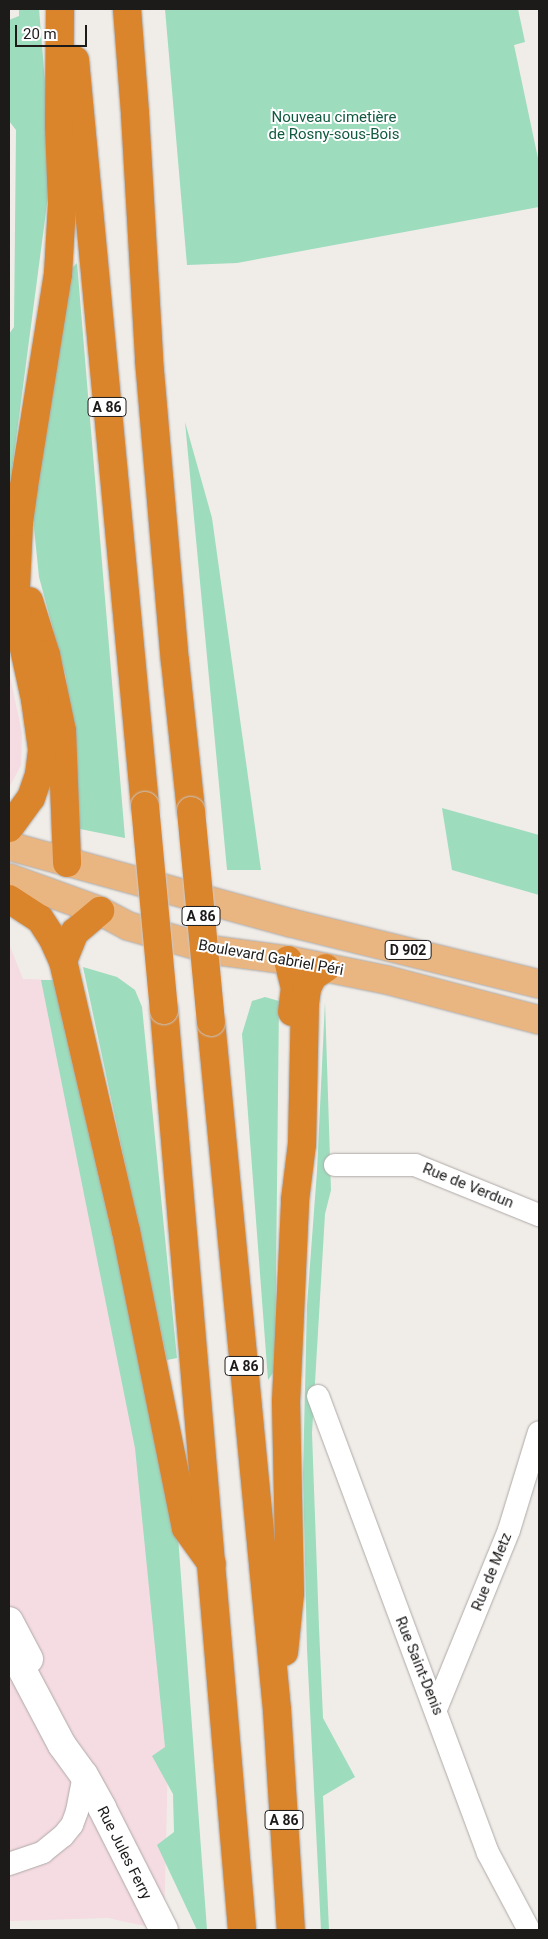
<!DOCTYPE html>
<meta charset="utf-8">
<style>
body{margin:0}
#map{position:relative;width:548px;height:1939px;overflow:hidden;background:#f0ece8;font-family:Roboto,sans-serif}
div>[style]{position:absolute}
.commercial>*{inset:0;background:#f5dbe2}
.green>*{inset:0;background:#9ddcbd}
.roads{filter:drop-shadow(0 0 1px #aeaaa7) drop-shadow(0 0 1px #aeaaa7)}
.street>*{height:22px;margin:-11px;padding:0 11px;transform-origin:11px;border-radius:11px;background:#fff}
.secondary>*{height:28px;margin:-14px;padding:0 14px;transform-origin:14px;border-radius:14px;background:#fff}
.primary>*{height:28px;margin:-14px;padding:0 14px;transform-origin:14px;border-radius:14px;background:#e9b580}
.highway>*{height:28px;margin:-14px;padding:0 14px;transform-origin:14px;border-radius:14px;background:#da842c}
.bridges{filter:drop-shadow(0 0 1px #c9c8c8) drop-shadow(0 0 1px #c9c8c8)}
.highway-bridge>*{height:28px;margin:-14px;padding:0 14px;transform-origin:14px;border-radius:14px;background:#da842c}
span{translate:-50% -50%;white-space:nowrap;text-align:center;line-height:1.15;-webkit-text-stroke:4px #fff;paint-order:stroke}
.shield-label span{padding:1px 4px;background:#fff;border:1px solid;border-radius:4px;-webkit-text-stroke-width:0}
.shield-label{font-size:14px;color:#1d1b1a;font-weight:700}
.park-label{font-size:15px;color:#115a3f}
.street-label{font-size:15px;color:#1d1b1a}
.frame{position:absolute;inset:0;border:10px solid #1d1b1a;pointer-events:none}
.scale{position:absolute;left:15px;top:25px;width:72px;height:22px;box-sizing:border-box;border:2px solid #1d1b1a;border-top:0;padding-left:6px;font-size:15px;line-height:18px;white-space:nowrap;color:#1d1b1a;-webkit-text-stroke:4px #fff;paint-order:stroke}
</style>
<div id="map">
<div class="commercial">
<i style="clip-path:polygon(9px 672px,22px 733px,21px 765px,9px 788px)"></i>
<i style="clip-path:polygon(9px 944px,23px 979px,53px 980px,143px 1439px,169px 1712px,164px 1930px,108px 1918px,9px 1921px)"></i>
</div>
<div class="green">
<i style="clip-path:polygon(19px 9px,39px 9px,48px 118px,47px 204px,9px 493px,9px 334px,14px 327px,16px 130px,9px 121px,9px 20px,19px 16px)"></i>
<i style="clip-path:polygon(165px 9px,518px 9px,525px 42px,514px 45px,539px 163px,539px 207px,237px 263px,187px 265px)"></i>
<i style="clip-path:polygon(77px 263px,125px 838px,75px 828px,74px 747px,66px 677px,39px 577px,32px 508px,71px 269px)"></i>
<i style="clip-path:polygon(185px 422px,212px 518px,261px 870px,227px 870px)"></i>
<i style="clip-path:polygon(442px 808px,539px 835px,539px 895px,452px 870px)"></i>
<i style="clip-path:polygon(83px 967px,117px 977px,135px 990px,142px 1007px,177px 1358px,167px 1360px)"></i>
<i style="clip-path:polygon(41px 980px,53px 980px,164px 1458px,178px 1536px,207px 1930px,197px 1930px,157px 1845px,174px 1832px,173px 1794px,152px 1756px,165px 1747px,135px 1448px)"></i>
<i style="clip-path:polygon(265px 997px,279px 1001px,275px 1370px,268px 1380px,242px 1034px,252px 1001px)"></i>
<i style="clip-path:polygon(325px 1002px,331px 1190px,325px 1214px,312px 1433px,319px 1628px,323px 1718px,355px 1777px,323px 1796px,329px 1930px,321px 1930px,307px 1649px,303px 1474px,307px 1305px,317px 1171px)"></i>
</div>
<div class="roads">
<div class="street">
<i style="left:335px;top:1165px;width:80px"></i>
<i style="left:415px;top:1165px;width:134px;rotate:22deg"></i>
<i style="left:318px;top:1396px;width:488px;rotate:69.6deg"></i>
<i style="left:488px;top:1853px;width:87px;rotate:62deg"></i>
<i style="left:436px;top:1709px;width:193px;rotate:-67.8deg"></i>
<i style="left:509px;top:1530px;width:102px;rotate:-73deg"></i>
<i style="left:9px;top:1864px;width:36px;rotate:-19deg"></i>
<i style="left:43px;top:1852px;width:26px;rotate:-39deg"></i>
<i style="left:63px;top:1836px;width:14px;rotate:-51deg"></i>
<i style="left:72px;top:1825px;width:15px;rotate:-70deg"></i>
<i style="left:77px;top:1811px;width:37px;rotate:-79deg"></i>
</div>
<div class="secondary">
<i style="left:9px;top:1621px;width:43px;rotate:62.2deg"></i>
<i style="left:9px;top:1645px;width:113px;rotate:62.1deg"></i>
<i style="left:62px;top:1745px;width:37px;rotate:54deg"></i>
<i style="left:84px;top:1775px;width:38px;rotate:61deg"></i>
<i style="left:102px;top:1808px;width:137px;rotate:63.1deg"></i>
</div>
<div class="primary">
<i style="left:9px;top:846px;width:292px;rotate:15.3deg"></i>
<i style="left:291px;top:923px;width:255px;rotate:13.8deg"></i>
<i style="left:9px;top:878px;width:97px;rotate:19.9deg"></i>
<i style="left:100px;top:911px;width:32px;rotate:28deg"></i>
<i style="left:128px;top:926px;width:87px;rotate:15.9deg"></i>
<i style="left:212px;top:950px;width:77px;rotate:7.5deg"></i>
<i style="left:288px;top:960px;width:101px;rotate:11.4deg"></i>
<i style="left:387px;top:980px;width:157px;rotate:14.7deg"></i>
</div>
<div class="highway">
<i style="left:127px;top:9px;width:105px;rotate:85.6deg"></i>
<i style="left:135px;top:114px;width:246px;rotate:86.7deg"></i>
<i style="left:149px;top:360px;width:302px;rotate:85.1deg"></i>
<i style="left:175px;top:661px;width:151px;rotate:83.9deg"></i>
<i style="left:75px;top:60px;width:749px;rotate:84.64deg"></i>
<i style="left:29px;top:601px;width:57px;rotate:72.5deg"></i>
<i style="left:46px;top:655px;width:78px;rotate:78.1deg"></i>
<i style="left:62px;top:731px;width:132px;rotate:87.8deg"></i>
<i style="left:9px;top:828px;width:37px;rotate:-54deg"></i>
<i style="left:31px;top:798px;width:24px;rotate:-71deg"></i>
<i style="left:39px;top:775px;width:26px;rotate:-83deg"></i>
<i style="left:42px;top:749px;width:50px;rotate:-98deg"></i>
<i style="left:35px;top:699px;width:94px;rotate:-102.3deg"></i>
<i style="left:15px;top:607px;width:85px;rotate:-87.3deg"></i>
<i style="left:19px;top:522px;width:36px;rotate:-82deg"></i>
<i style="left:24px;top:486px;width:215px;rotate:-80.9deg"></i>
<i style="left:58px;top:274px;width:70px;rotate:-86.7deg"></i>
<i style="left:62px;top:204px;width:79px;rotate:-92.2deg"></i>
<i style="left:59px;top:125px;width:116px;rotate:-89.5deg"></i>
<i style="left:9px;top:899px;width:37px;rotate:33deg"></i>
<i style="left:40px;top:919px;width:24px;rotate:57deg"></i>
<i style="left:53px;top:939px;width:24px;rotate:66deg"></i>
<i style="left:63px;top:961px;width:277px;rotate:76.9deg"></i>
<i style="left:126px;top:1231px;width:303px;rotate:78.6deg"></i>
<i style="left:186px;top:1528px;width:44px;rotate:54.2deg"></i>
<i style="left:288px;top:960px;width:29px;rotate:76deg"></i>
<i style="left:295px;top:988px;width:24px;rotate:97deg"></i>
<i style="left:63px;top:961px;width:31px;rotate:-68deg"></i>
<i style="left:75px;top:932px;width:33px;rotate:-40deg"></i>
<i style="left:164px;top:1010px;width:923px;rotate:85.15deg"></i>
<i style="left:211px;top:1022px;width:691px;rotate:84.52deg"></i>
<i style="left:277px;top:1710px;width:220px;rotate:86.4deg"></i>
<i style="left:284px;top:1652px;width:59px;rotate:-84.2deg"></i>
<i style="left:290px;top:1593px;width:191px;rotate:-91.2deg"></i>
<i style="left:286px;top:1402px;width:202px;rotate:-87.4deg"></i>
<i style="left:295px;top:1200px;width:56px;rotate:-82.9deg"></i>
<i style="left:302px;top:1144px;width:141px;rotate:-88.8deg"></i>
<i style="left:305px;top:1003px;width:15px;rotate:-82deg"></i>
<i style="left:307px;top:988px;width:13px;rotate:-63deg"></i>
<i style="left:313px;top:976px;width:15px;rotate:-32deg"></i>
</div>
</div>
<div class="bridges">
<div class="highway-bridge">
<i style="left:145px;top:806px;width:205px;rotate:84.7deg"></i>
<i style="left:191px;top:811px;width:212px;rotate:84.6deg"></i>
</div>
</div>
<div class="shield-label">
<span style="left:107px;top:407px">A 86</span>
<span style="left:201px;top:916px">A 86</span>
<span style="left:408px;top:950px">D 902</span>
<span style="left:244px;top:1366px">A 86</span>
<span style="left:284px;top:1820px">A 86</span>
</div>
<div class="park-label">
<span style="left:334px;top:126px">Nouveau cimetière<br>de Rosny-sous-Bois</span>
</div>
<div class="street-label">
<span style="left:271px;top:958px;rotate:10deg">Boulevard Gabriel Péri</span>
<span style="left:468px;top:1186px;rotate:22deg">Rue de Verdun</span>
<span style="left:492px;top:1572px;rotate:-68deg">Rue de Metz</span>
<span style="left:419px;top:1666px;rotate:68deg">Rue Saint-Denis</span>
<span style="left:124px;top:1853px;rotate:63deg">Rue Jules Ferry</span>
</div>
<div class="frame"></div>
<div class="scale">20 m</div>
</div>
